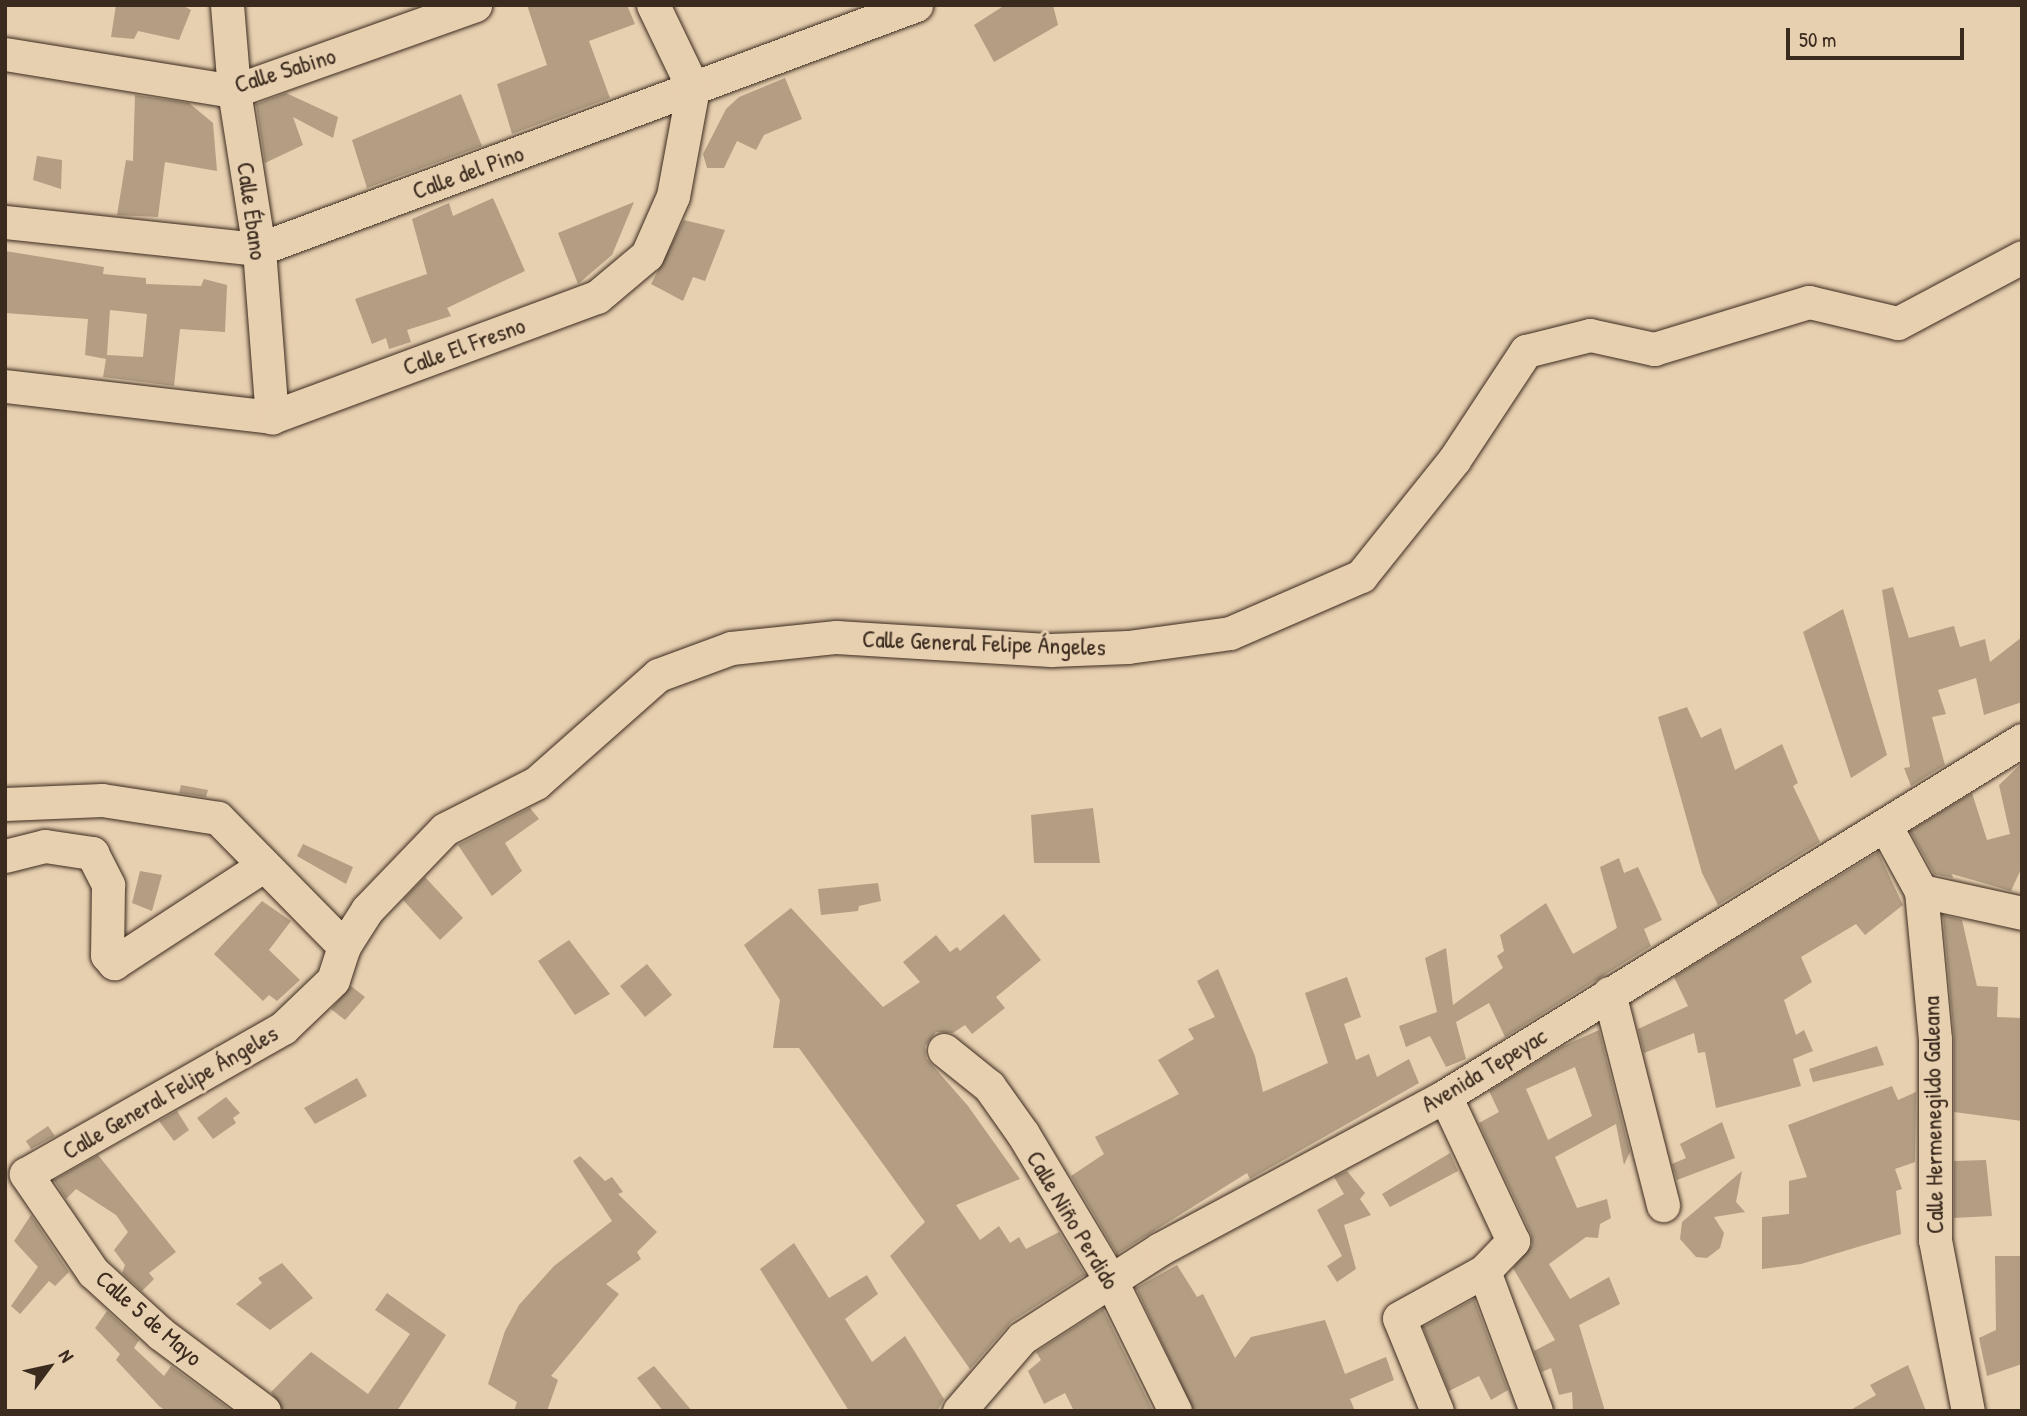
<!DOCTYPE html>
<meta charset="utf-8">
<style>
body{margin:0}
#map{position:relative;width:2027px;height:1416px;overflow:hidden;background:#e7d0b0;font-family:"Patrick Hand",sans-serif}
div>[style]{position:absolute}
.building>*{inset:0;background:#b39d83}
.roads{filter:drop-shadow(0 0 2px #3b2a1e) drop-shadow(0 0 2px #3b2a1e)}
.minor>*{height:33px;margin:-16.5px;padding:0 16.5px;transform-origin:16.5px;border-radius:16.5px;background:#e7d0b0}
span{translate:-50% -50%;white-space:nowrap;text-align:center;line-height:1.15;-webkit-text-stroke:6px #e7d0b0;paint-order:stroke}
.street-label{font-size:24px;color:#3b2a1e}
.frame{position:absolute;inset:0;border:7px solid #3b2a1e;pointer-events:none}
.north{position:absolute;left:14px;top:1332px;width:70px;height:70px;-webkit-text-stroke:5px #e7d0b0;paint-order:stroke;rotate:57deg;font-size:19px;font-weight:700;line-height:28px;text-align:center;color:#3b2a1e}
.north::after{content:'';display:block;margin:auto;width:24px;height:32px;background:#3b2a1e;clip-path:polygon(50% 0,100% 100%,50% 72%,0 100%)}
.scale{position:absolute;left:1786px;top:28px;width:178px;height:32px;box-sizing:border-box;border:4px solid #3b2a1e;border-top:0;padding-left:9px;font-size:21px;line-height:24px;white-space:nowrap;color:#3b2a1e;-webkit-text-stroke:5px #e7d0b0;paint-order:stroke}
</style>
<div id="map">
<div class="building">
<i style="clip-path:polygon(116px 5px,182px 5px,191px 10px,179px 40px,138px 31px,134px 39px,111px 37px)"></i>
<i style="clip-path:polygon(527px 5px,627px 5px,635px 24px,589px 41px,610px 98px,512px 134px,497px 84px,547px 65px)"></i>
<i style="clip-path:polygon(1005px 5px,1053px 5px,1058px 25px,994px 62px,974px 25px)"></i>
<i style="clip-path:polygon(785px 78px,802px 119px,764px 135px,756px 150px,737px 141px,724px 168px,707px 168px,703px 154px,726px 109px,739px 97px)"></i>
<i style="clip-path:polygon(286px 93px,338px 117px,333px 138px,293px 117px,303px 145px,265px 163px,256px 104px)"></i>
<i style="clip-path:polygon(461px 94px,482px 146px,367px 188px,352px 140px)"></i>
<i style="clip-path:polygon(135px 95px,189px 103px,213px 123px,217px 171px,165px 162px,158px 217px,117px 215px,126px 160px,133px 161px)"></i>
<i style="clip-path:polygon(37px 156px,62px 160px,61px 189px,33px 180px)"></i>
<i style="clip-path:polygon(493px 198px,525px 271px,447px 308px,451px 316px,407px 330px,411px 342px,389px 349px,386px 338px,372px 344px,355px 299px,427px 274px,412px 219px,449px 203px,453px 216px)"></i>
<i style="clip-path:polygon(634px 202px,612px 255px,578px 284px,558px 233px)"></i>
<i style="clip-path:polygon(684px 220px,725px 230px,705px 281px,693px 277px,683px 301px,651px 284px)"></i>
<i style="clip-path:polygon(evenodd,5px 251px,104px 267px,103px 274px,146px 278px,146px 284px,201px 286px,204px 279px,227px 285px,225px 332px,180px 329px,174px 386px,103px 377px,106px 359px,85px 355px,88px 319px,5px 313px,5px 251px,110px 310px,147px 314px,143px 357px,107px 355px,110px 310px)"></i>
<i style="clip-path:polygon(1893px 587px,1909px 638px,1954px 626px,1960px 647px,1985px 639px,1990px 662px,2022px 637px,2022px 702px,1984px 715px,1976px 678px,1938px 690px,1946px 714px,1932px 717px,1945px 765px,1911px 786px,1904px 768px,1910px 767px,1882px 590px)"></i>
<i style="clip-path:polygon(1843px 609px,1887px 755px,1851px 778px,1803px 632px)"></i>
<i style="clip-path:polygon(1687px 707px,1701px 738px,1721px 728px,1735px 770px,1782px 744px,1798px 783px,1793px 786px,1820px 842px,1718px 905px,1702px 873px,1658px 717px)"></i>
<i style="clip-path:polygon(2022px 763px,2022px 867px,2011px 891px,1952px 874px,1953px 878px,1934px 874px,1910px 831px,1972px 793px,1987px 840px,2010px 834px,1999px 785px)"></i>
<i style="clip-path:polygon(181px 785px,208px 790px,206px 797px,179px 793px)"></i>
<i style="clip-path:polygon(530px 808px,539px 819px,505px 843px,522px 871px,492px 896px,458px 845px)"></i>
<i style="clip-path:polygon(1093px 808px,1100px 863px,1034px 863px,1031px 815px)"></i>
<i style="clip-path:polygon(303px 844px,353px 867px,346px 884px,297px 856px)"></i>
<i style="clip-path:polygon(1878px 852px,1903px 905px,1865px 935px,1856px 924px,1801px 957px,1812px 982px,1784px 1000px,1796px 1035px,1804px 1030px,1813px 1051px,1793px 1059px,1801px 1086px,1716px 1108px,1705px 1052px,1698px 1053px,1694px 1033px,1644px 1053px,1638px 1029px,1688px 1006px,1674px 977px)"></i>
<i style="clip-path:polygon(1619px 858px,1624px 873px,1638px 867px,1662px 920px,1644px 929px,1651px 946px,1505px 1037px,1489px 1003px,1456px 1022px,1466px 1059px,1446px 1067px,1430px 1036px,1406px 1047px,1399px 1026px,1437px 1012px,1425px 958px,1446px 948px,1453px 1005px,1503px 968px,1497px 956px,1504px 951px,1500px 935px,1546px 903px,1573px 954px,1617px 928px,1600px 867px)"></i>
<i style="clip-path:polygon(140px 871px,162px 875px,152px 911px,132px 903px)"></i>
<i style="clip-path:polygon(425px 877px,463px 918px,440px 940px,403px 900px)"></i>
<i style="clip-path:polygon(878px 883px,881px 901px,859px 906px,858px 911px,821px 915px,818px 889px)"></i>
<i style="clip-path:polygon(262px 901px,291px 921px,269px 950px,300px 980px,277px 1001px,269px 995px,263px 1001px,214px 954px)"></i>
<i style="clip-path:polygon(791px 908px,883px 1007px,920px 982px,903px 962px,936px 935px,950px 952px,957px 947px,960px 951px,1004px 914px,1041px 960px,996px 997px,1005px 1008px,972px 1034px,965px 1025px,953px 1033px,936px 1032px,925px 1046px,926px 1058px,968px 1106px,1020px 1179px,956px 1205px,980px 1240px,999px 1226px,1010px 1243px,1019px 1237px,1026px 1249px,1059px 1232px,1085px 1275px,1011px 1322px,970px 1369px,890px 1256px,925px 1222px,799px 1048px,773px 1048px,780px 1000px,744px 945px)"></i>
<i style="clip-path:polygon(1943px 915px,1962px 920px,1977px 986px,1998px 987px,1997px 1017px,2022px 1018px,2022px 1121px,1954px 1112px,1954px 1037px)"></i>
<i style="clip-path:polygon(569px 940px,610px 994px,575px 1015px,538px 961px)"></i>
<i style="clip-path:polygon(647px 964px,672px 995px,645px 1017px,620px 986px)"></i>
<i style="clip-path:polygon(1218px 969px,1255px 1056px,1263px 1092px,1328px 1063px,1305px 993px,1347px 977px,1361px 1017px,1344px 1024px,1356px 1060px,1369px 1054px,1377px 1077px,1409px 1059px,1419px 1083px,1250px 1179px,1247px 1173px,1117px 1254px,1071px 1176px,1104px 1154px,1095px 1137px,1179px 1094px,1158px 1060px,1194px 1039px,1188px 1029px,1215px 1017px,1197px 981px)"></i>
<i style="clip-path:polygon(351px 986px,365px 997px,345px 1020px,331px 1009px)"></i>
<i style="clip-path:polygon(evenodd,1599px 1030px,1630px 1152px,1624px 1165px,1616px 1124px,1555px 1157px,1577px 1208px,1607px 1199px,1611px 1218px,1600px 1224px,1598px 1238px,1586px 1237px,1549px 1264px,1570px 1299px,1609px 1277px,1620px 1304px,1579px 1325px,1605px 1411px,1573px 1411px,1572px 1392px,1559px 1395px,1551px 1368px,1542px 1372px,1534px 1351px,1555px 1340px,1513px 1268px,1532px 1245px,1531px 1234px,1479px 1123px,1499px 1112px,1489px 1091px,1563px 1046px,1599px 1030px,1575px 1067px,1592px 1116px,1548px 1140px,1526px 1089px,1575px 1067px)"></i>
<i style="clip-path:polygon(1877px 1046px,1884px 1065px,1813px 1082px,1809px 1069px)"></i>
<i style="clip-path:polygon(357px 1078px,367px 1096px,315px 1124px,304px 1108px)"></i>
<i style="clip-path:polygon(1892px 1086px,1898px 1100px,1916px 1092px,1915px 1162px,1895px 1169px,1902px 1189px,1896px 1191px,1901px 1234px,1801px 1264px,1762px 1269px,1762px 1217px,1789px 1214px,1789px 1181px,1807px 1177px,1788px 1125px)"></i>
<i style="clip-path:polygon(226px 1097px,240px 1113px,233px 1118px,236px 1123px,213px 1139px,197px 1118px)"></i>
<i style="clip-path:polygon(177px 1111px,189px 1130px,174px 1141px,159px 1121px)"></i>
<i style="clip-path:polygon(1722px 1122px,1735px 1158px,1677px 1180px,1672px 1164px,1686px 1158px,1680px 1144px)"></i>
<i style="clip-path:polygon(48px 1126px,55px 1136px,31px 1149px,26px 1141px)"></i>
<i style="clip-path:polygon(1450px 1153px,1458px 1171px,1390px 1207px,1382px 1194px)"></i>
<i style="clip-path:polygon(98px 1155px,176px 1252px,149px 1273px,154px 1279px,142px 1291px,122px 1273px,125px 1265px,114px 1250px,128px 1232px,116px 1215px,76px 1189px,66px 1199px,54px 1180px)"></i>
<i style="clip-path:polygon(580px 1156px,605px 1181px,612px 1177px,623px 1192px,618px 1194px,657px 1232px,637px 1252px,641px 1259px,606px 1284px,619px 1294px,551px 1376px,558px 1380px,547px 1411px,514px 1411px,517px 1402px,488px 1384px,505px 1331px,519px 1305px,554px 1266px,612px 1221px,573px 1161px)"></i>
<i style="clip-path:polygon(1986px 1160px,1992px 1216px,1954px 1218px,1954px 1161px)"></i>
<i style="clip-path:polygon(1347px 1171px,1365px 1193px,1360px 1199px,1371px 1215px,1344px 1225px,1356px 1269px,1337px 1282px,1327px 1266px,1342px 1256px,1317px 1210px,1344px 1194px,1334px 1177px)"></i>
<i style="clip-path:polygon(1742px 1171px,1736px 1202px,1745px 1212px,1714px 1217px,1724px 1233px,1720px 1248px,1707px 1258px,1696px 1257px,1680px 1239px,1682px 1222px)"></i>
<i style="clip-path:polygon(31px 1215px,69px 1272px,55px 1286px,49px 1281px,20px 1314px,11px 1306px,38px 1267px,14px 1241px)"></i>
<i style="clip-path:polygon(794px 1243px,829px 1298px,867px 1275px,878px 1294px,845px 1319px,872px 1362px,905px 1336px,944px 1399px,937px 1411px,849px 1411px,760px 1269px)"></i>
<i style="clip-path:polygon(1995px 1256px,2022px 1256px,2022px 1364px,1987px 1376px,1979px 1338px,1996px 1330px)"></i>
<i style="clip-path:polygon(282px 1263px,313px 1298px,270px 1330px,236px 1304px,262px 1283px,258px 1278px)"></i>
<i style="clip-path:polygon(1177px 1265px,1197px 1297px,1203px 1294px,1235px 1358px,1251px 1337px,1325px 1320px,1345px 1374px,1386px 1357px,1394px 1380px,1350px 1399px,1355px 1411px,1194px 1411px,1136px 1288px)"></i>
<i style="clip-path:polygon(387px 1293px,446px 1335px,397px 1411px,283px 1411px,271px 1392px,311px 1352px,368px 1394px,410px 1334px,375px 1310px)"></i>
<i style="clip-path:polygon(1474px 1299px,1508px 1390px,1491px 1400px,1479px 1376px,1449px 1391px,1423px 1327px)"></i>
<i style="clip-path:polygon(1103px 1309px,1153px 1411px,1074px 1411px,1065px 1393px,1044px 1404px,1028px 1371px,1041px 1360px,1036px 1352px)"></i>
<i style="clip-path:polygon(107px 1311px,139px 1340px,134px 1348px,164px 1376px,171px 1366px,232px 1411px,166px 1411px,159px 1406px,116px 1360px,120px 1354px,95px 1328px)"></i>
<i style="clip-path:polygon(1908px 1365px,1926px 1411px,1849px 1411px,1876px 1395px,1870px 1385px)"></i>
<i style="clip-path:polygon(654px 1366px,692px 1411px,663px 1411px,637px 1378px)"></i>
</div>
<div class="roads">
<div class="minor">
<i style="left:227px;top:5px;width:86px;rotate:85.3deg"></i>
<i style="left:234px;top:91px;width:160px;rotate:81deg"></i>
<i style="left:259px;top:249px;width:169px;rotate:85.6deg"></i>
<i style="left:5px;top:54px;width:232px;rotate:9.2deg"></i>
<i style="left:234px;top:91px;width:256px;rotate:-19.6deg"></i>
<i style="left:5px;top:222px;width:255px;rotate:6.1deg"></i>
<i style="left:259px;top:249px;width:701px;rotate:-20.37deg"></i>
<i style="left:5px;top:386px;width:269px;rotate:6.6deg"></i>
<i style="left:272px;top:417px;width:346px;rotate:-20.3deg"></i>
<i style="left:597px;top:297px;width:65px;rotate:-40deg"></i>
<i style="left:647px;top:255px;width:64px;rotate:-66.2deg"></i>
<i style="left:673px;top:196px;width:110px;rotate:-79.5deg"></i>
<i style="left:693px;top:88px;width:92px;rotate:-115.7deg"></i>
<i style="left:5px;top:804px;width:97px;rotate:-2.4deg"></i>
<i style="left:102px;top:800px;width:117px;rotate:8.8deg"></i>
<i style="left:218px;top:818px;width:180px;rotate:45.5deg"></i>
<i style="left:1885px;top:825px;width:75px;rotate:61.4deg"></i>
<i style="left:1921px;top:891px;width:149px;rotate:84.6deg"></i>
<i style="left:1935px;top:1039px;width:201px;rotate:90deg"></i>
<i style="left:1935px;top:1240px;width:174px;rotate:79.1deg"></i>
<i style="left:5px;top:856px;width:41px;rotate:-14deg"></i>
<i style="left:45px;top:846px;width:48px;rotate:8.5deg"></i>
<i style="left:92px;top:853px;width:36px;rotate:63deg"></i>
<i style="left:108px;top:885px;width:70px;rotate:90.8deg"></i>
<i style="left:107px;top:955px;width:11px;rotate:49deg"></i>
<i style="left:114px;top:963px;width:176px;rotate:-33.1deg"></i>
<i style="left:1921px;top:891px;width:103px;rotate:12.3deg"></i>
<i style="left:1609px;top:993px;width:219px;rotate:75.7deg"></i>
<i style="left:944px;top:1050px;width:58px;rotate:38.7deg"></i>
<i style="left:989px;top:1086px;width:59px;rotate:54.7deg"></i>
<i style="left:1023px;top:1134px;width:171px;rotate:59.1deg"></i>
<i style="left:1111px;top:1281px;width:145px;rotate:63.8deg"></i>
<i style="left:1484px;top:1271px;width:149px;rotate:69.6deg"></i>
<i style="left:264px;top:1411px;width:129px;rotate:-143.2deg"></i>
<i style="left:161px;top:1334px;width:92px;rotate:-137.6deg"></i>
<i style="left:93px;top:1272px;width:119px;rotate:-124.4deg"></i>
<i style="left:26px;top:1174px;width:296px;rotate:-29.6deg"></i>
<i style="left:283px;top:1028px;width:69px;rotate:-43.8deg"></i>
<i style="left:333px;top:980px;width:36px;rotate:-72deg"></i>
<i style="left:344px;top:946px;width:43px;rotate:-57.4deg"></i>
<i style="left:367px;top:910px;width:112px;rotate:-46.1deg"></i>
<i style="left:445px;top:829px;width:102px;rotate:-26.8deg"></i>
<i style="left:536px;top:783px;width:163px;rotate:-41.5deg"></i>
<i style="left:658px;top:675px;width:78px;rotate:-20.3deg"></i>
<i style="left:731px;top:648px;width:106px;rotate:-6deg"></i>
<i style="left:836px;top:637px;width:215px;rotate:3.5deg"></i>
<i style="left:1051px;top:650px;width:77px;rotate:-2.2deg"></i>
<i style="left:1128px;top:647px;width:103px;rotate:-7.8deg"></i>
<i style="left:1230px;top:633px;width:143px;rotate:-23.5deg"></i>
<i style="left:1361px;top:576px;width:149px;rotate:-51.3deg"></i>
<i style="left:1454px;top:460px;width:131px;rotate:-56.6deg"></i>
<i style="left:1526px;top:351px;width:66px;rotate:-14deg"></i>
<i style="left:1590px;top:335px;width:66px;rotate:12.3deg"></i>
<i style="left:1654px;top:349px;width:162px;rotate:-16.9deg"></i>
<i style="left:1809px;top:302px;width:91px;rotate:13.3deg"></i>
<i style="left:1898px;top:323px;width:140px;rotate:-28deg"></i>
<i style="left:959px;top:1411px;width:96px;rotate:-49.2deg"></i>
<i style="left:1022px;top:1338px;width:164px;rotate:-32.8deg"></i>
<i style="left:1160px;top:1249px;width:323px;rotate:-28.2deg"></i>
<i style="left:1445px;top:1096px;width:678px;rotate:-31.67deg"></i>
<i style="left:1437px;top:1411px;width:100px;rotate:-112.2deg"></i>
<i style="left:1399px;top:1318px;width:97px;rotate:-28.9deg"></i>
<i style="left:1484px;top:1271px;width:42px;rotate:-46deg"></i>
<i style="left:1513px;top:1241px;width:160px;rotate:-115.1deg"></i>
</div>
</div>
<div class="street-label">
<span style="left:285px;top:70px;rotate:-17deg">Calle Sabino</span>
<span style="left:468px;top:172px;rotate:-20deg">Calle del Pino</span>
<span style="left:252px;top:211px;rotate:82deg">Calle Ébano</span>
<span style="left:464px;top:346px;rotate:-20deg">Calle El Fresno</span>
<span style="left:984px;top:643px;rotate:2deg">Calle General Felipe Ángeles</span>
<span style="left:1484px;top:1070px;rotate:-31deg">Avenida Tepeyac</span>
<span style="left:170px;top:1092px;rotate:-30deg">Calle General Felipe Ángeles</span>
<span style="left:1933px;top:1115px;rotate:-91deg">Calle Hermenegildo Galeana</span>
<span style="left:1073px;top:1220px;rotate:59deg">Calle Niño Perdido</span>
<span style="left:149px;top:1318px;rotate:41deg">Calle 5 de Mayo</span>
</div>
<div class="frame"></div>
<div class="north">N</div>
<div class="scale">50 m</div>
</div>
